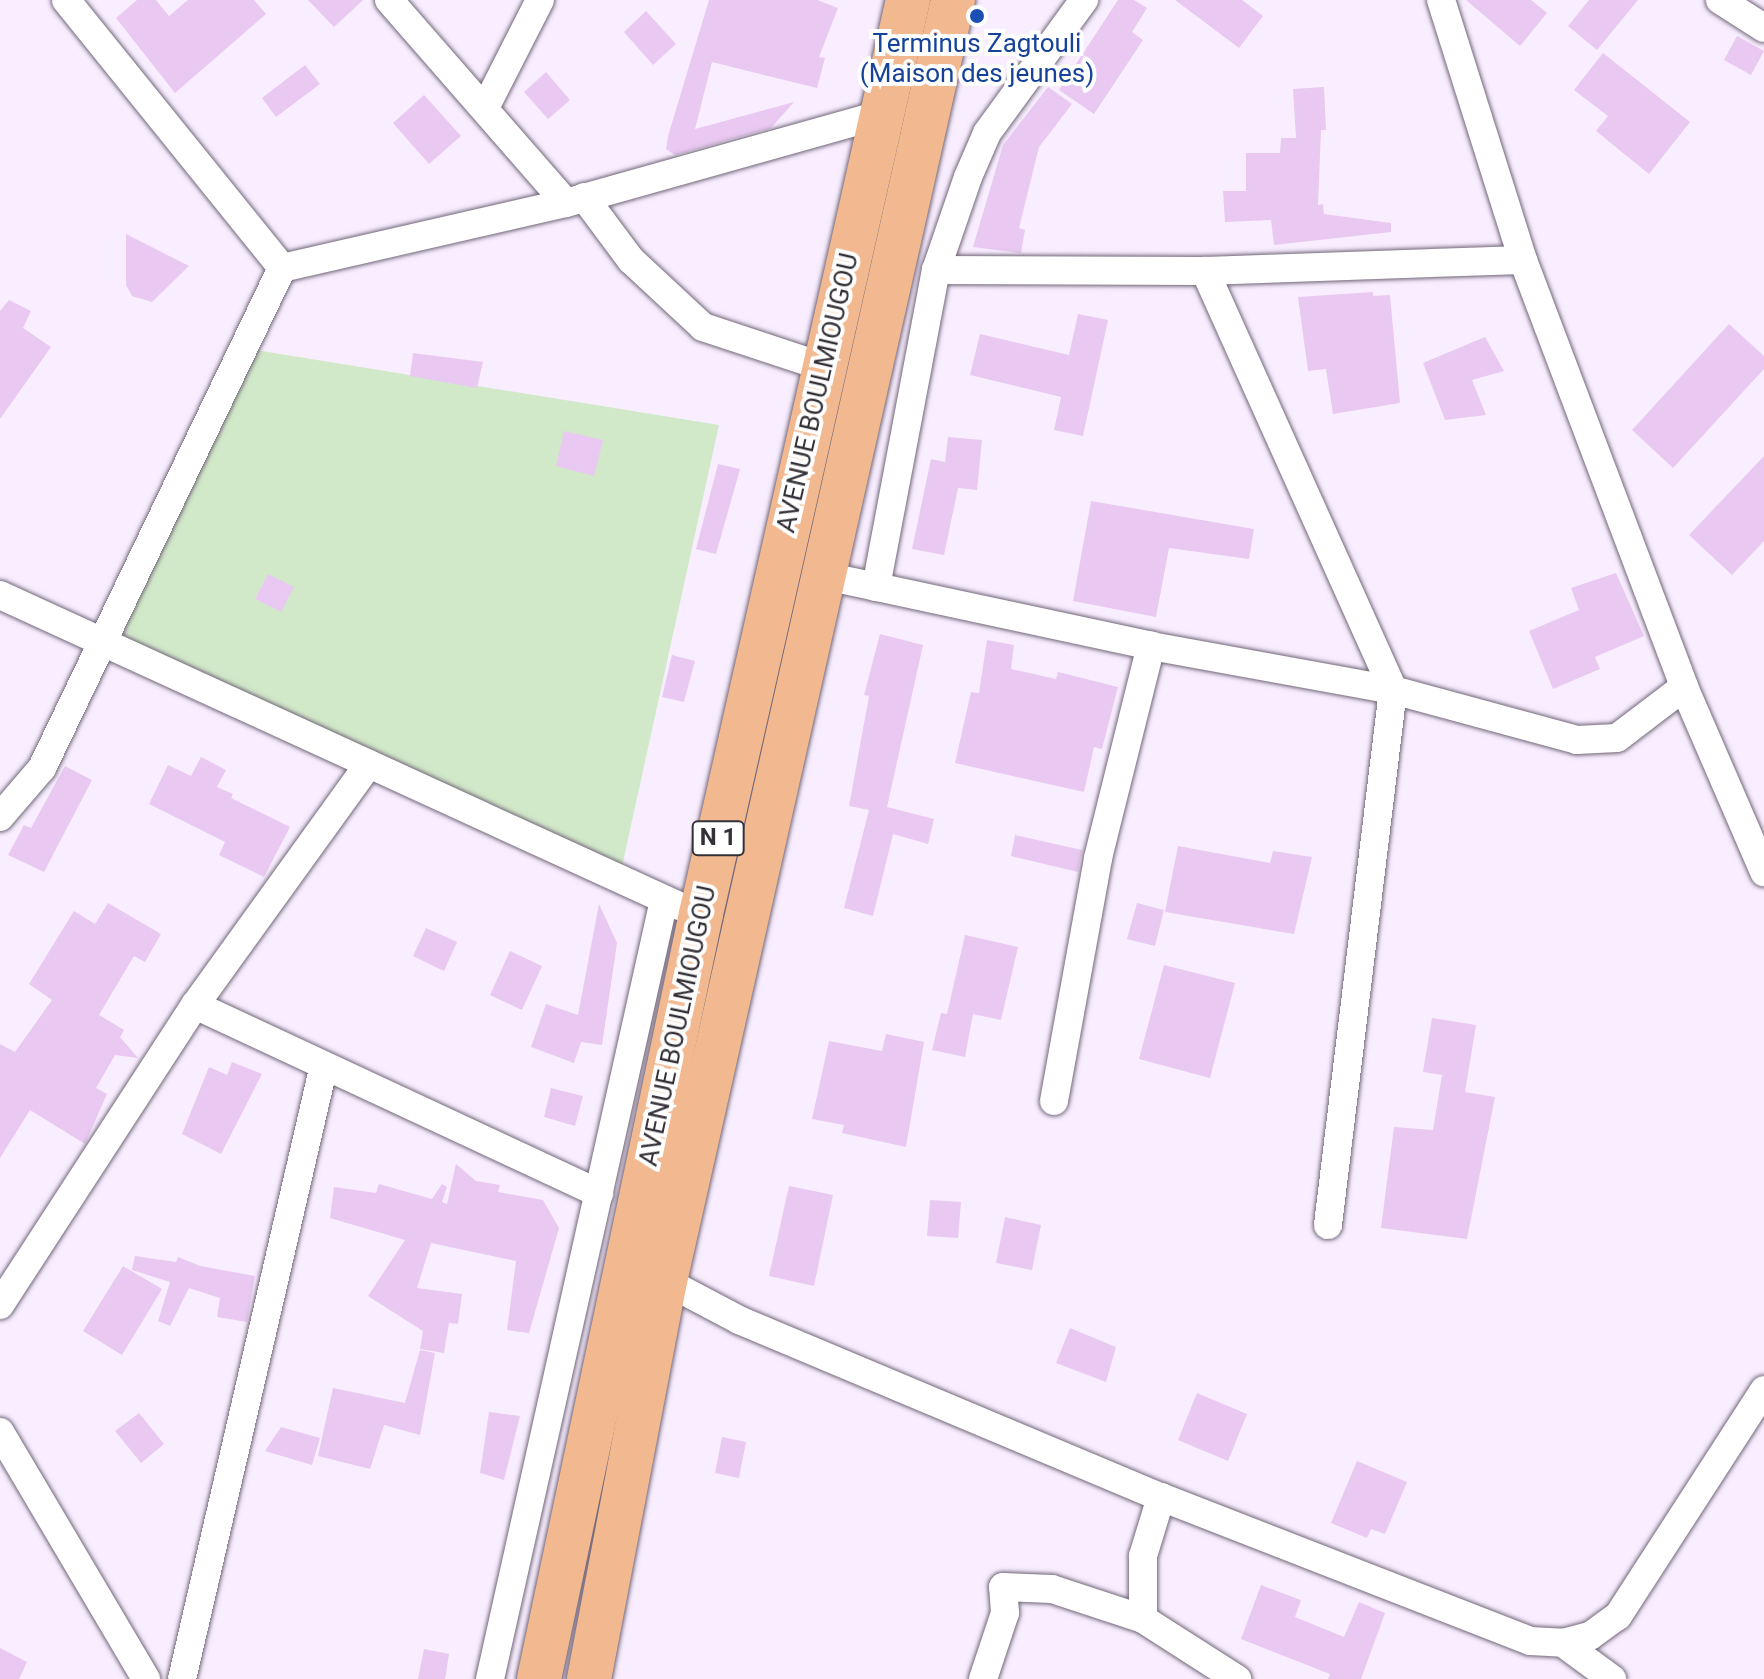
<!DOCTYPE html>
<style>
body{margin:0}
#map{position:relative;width:1764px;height:1679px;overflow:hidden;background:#f8eeff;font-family:Roboto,sans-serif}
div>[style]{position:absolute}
.green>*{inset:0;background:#d2e9c9}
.building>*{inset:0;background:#e9c9f1}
.roads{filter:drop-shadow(0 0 2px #726779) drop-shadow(0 0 2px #726779)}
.minor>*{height:28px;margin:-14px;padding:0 14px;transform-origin:14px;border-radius:14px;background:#fff}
.trunk>*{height:44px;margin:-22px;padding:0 22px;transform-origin:22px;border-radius:22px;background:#f2b890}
.dots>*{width:22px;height:22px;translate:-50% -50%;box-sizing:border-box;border:4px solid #fff;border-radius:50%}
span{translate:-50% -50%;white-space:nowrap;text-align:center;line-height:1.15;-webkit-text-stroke:8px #fff;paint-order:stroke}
.shield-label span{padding:2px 6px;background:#fff;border:2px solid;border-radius:6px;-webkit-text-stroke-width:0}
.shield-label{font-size:24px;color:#343037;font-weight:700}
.transit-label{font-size:26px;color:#164399}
.street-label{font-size:26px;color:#343037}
</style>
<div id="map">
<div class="green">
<i style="clip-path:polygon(243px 348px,719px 425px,619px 880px,106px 644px)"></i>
</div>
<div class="building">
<i style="clip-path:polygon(137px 0,156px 0,169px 16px,188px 0,254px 0,266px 14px,175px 93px,116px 18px)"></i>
<i style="clip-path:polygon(308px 0,363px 0,334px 27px)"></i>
<i style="clip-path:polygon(709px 0,817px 0,838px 8px,819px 57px,825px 58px,817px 88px,712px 62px,695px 129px,794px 102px,771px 128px,675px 155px,666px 149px,668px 136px)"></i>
<i style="clip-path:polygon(1118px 0,1134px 0,1147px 8px,1132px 32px,1143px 40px,1094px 114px,1059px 90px)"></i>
<i style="clip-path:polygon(1175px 0,1242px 0,1263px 16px,1239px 48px)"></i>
<i style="clip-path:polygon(1466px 0,1531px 0,1547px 13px,1520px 46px)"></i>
<i style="clip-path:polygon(1589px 0,1638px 0,1597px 50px,1568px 26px)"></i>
<i style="clip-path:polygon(646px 11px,676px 44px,653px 65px,624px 32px)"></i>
<i style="clip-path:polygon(1737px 36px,1764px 51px,1751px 75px,1724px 60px)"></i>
<i style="clip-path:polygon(1603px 53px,1690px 122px,1649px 174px,1596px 131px,1608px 116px,1574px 90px)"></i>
<i style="clip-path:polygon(305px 65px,320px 84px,276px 117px,262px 98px)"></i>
<i style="clip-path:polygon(546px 72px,570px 100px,548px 119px,524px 92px)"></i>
<i style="clip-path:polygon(1048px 87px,1072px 104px,1039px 147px,1019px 228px,1025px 230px,1021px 253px,973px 247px,1003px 145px)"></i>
<i style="clip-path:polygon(1324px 87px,1326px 130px,1321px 130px,1318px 205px,1323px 204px,1324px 214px,1391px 223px,1391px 232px,1274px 245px,1271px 220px,1225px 222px,1223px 191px,1246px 191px,1246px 153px,1280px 153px,1281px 138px,1296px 138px,1293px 89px)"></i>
<i style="clip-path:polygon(424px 95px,461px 136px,429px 164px,393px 123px)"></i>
<i style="clip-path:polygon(126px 234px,189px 266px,152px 302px,132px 296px,126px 285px)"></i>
<i style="clip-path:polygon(1373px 292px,1373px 296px,1390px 295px,1400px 403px,1333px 414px,1326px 369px,1308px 371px,1298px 297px)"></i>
<i style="clip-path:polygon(9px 300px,31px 311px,23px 328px,51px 347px,0 419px,0 311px)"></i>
<i style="clip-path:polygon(1078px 314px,1108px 320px,1083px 436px,1054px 430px,1061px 397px,970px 375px,980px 334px,1069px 355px)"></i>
<i style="clip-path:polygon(1729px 324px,1764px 356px,1764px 369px,1673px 468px,1632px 430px)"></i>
<i style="clip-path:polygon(1485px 337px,1504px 371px,1472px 380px,1486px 415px,1445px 420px,1423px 363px)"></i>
<i style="clip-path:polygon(413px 353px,483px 362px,477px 388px,410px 376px)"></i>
<i style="clip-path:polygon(564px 431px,603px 440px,594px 476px,556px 466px)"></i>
<i style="clip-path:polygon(948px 437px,982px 440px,977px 490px,958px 488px,944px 555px,912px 549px,931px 459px,945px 462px)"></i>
<i style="clip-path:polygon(1764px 456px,1764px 541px,1732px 575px,1689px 535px)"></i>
<i style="clip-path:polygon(718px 464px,740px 469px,716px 554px,696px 549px)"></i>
<i style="clip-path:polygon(1091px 501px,1254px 529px,1249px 559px,1169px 548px,1156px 617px,1073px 601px)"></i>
<i style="clip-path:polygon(1616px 573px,1644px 636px,1595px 657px,1600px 669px,1553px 689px,1529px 631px,1579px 610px,1571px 588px)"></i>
<i style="clip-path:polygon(268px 574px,294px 587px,281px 612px,255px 599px)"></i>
<i style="clip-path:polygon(880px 634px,923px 645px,887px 807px,934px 819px,928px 844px,893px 834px,873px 916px,844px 908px,869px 810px,849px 806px,869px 696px,864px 695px)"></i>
<i style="clip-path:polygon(987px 640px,1014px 645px,1011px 669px,1056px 679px,1058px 672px,1118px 687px,1102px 749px,1094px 747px,1084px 792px,955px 763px,971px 692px,979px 693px)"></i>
<i style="clip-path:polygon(672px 655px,695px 661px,684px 702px,662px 697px)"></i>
<i style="clip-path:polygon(201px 757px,226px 770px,217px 787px,233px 794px,231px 798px,290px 827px,264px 877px,219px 855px,225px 842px,149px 804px,168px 765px,191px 776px)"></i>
<i style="clip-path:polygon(65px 766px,92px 780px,44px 872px,8px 855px,24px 825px,31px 828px)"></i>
<i style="clip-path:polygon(1015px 835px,1082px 850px,1078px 872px,1011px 856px)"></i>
<i style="clip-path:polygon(1178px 846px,1270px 863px,1273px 851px,1312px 857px,1294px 934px,1165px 912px)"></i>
<i style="clip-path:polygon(108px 903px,161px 934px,145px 962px,134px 956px,99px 1015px,124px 1030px,120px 1037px,138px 1058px,115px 1055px,96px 1088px,107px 1094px,85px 1144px,30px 1110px,0 1158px,0 1044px,15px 1052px,52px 1000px,29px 984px,74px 911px,95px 924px)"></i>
<i style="clip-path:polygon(1137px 903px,1164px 910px,1155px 946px,1127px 939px)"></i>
<i style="clip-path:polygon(599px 904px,617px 943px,602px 1045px,581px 1042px,574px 1063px,531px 1047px,546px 1004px,578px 1015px)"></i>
<i style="clip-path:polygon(426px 928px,457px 942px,444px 971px,413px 956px)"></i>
<i style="clip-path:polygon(965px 935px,1018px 947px,1001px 1020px,973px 1014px,965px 1057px,932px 1050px,941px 1013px,947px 1014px)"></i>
<i style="clip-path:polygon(510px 951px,542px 966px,522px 1010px,490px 995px)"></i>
<i style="clip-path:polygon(1164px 965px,1235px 983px,1210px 1078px,1139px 1059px)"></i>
<i style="clip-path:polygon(1432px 1018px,1476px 1025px,1465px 1092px,1495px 1097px,1467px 1239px,1381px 1228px,1394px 1127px,1433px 1130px,1442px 1075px,1423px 1072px)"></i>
<i style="clip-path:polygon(886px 1034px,924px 1042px,906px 1147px,842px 1133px,844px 1125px,812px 1119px,829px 1041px,882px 1051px)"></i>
<i style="clip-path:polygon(232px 1062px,262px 1074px,221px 1154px,182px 1134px,209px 1067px,227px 1075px)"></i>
<i style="clip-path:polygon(551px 1088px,583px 1096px,575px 1126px,544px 1117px)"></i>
<i style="clip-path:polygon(456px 1164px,476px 1181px,500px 1185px,498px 1192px,543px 1200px,559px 1228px,529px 1333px,507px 1330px,516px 1261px,431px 1243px,417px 1288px,462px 1294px,458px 1324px,449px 1323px,444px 1353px,420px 1349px,423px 1331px,368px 1296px,405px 1240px,330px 1218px,334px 1187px,376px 1193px,379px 1184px,432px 1199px,442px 1184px,447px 1187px,442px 1202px,447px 1204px)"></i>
<i style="clip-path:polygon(789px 1186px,833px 1195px,814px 1286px,769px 1276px)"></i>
<i style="clip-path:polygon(930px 1200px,961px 1202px,958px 1238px,927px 1236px)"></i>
<i style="clip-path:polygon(1005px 1217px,1041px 1225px,1032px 1270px,996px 1263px)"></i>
<i style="clip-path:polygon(135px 1256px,176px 1262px,178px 1257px,200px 1266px,255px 1276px,247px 1322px,217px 1317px,220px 1298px,189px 1288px,170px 1326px,158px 1321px,170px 1282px,132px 1270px)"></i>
<i style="clip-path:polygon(123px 1266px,162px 1289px,122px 1355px,83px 1331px)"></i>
<i style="clip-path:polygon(1070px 1328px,1116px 1347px,1106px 1382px,1056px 1363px)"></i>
<i style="clip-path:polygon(420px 1350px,435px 1353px,420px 1435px,384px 1425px,370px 1469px,318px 1456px,333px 1388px,405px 1403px)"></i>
<i style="clip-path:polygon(1197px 1393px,1247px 1414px,1228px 1461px,1178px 1440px)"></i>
<i style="clip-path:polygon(489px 1412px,520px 1416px,504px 1480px,480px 1473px)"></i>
<i style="clip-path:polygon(139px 1413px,164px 1444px,141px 1463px,115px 1431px)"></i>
<i style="clip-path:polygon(281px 1427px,320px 1438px,312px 1465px,265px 1451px)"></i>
<i style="clip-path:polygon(722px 1437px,746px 1442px,739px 1478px,715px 1473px)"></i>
<i style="clip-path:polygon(1357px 1461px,1407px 1482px,1385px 1534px,1371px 1529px,1367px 1538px,1331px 1523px)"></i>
<i style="clip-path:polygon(1261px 1585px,1301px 1600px,1295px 1617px,1344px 1637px,1359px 1602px,1385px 1613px,1361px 1679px,1328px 1679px,1330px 1674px,1241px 1639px)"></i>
<i style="clip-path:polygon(0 1648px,27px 1662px,19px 1679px,0 1679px)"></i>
<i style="clip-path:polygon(424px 1649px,449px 1654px,445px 1679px,418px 1679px)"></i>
</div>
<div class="roads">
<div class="minor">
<i style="left:66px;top:0;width:344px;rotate:51.1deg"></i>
<i style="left:282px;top:268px;width:291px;rotate:-12.9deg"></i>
<i style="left:566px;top:203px;width:328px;rotate:-15.7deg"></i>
<i style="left:389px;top:0;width:269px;rotate:48.9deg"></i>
<i style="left:1441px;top:0;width:273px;rotate:72.5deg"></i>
<i style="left:1523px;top:260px;width:456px;rotate:69.3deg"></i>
<i style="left:1684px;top:687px;width:202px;rotate:66.6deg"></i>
<i style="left:1720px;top:0;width:52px;rotate:32.5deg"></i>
<i style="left:485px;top:108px;width:121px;rotate:-63deg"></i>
<i style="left:584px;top:197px;width:79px;rotate:53.3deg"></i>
<i style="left:631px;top:260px;width:98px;rotate:42.9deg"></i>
<i style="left:703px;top:327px;width:127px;rotate:18.3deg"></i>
<i style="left:936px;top:270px;width:269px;rotate:0.2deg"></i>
<i style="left:1205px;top:271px;width:318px;rotate:-2deg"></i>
<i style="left:1205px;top:271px;width:459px;rotate:65.8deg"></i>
<i style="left:1393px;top:690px;width:539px;rotate:96.93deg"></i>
<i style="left:821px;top:575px;width:338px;rotate:12.1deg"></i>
<i style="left:1151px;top:646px;width:246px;rotate:10.3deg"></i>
<i style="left:1393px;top:690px;width:191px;rotate:15.2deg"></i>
<i style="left:1577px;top:740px;width:40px;rotate:-2.9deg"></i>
<i style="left:1617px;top:738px;width:84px;rotate:-37.3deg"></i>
<i style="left:876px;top:587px;width:323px;rotate:-79.3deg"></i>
<i style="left:936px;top:270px;width:98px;rotate:-71deg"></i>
<i style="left:968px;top:177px;width:48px;rotate:-66.6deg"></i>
<i style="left:987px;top:133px;width:165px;rotate:-53.9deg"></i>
<i style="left:0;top:595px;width:747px;rotate:24.61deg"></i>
<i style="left:0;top:817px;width:65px;rotate:-49.4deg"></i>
<i style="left:42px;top:768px;width:555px;rotate:-64.36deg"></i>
<i style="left:195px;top:1005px;width:446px;rotate:25deg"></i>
<i style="left:1054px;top:1101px;width:247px;rotate:-79.7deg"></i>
<i style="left:1098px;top:858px;width:219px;rotate:-76deg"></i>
<i style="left:665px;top:1281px;width:84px;rotate:27.8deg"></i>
<i style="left:739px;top:1320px;width:458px;rotate:22.8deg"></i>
<i style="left:1161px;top:1497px;width:396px;rotate:21.3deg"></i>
<i style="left:1530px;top:1641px;width:33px;rotate:3deg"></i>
<i style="left:1563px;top:1643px;width:28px;rotate:-15deg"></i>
<i style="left:1590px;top:1636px;width:34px;rotate:-36deg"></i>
<i style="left:1618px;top:1616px;width:269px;rotate:-57.1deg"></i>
<i style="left:0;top:1305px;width:358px;rotate:-57deg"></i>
<i style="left:195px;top:1005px;width:297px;rotate:-54.2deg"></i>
<i style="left:0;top:1432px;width:287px;rotate:59.4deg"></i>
<i style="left:1161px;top:1497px;width:62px;rotate:107deg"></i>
<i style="left:1143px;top:1556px;width:63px;rotate:90deg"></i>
<i style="left:1143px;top:1619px;width:112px;rotate:32.6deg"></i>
<i style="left:1563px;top:1643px;width:61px;rotate:36.3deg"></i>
<i style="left:182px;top:1679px;width:626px;rotate:-76.98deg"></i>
<i style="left:490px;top:1679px;width:798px;rotate:-77.41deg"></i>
<i style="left:983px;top:1679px;width:70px;rotate:-71.6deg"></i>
<i style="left:1005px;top:1613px;width:26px;rotate:-94deg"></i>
<i style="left:1003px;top:1587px;width:49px;rotate:2.3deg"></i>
<i style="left:1052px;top:1589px;width:96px;rotate:18.2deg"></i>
</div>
<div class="trunk">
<i style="left:539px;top:1679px;width:782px;rotate:-78.04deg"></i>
<i style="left:701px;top:914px;width:937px;rotate:-77.24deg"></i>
<i style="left:589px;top:1679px;width:405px;rotate:-79.2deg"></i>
<i style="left:665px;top:1281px;width:1313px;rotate:-77.33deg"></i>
</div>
</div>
<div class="dots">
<i style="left:977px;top:16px;background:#1a4fb4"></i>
</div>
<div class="shield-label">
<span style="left:718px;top:838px">N 1</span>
</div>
<div class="transit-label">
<span style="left:977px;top:59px">Terminus Zagtouli<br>(Maison des jeunes)</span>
</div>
<div class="street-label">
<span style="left:818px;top:393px;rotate:-77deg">AVENUE BOULMIOUGOU</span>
<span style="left:678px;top:1026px;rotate:-78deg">AVENUE BOULMIOUGOU</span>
</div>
</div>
